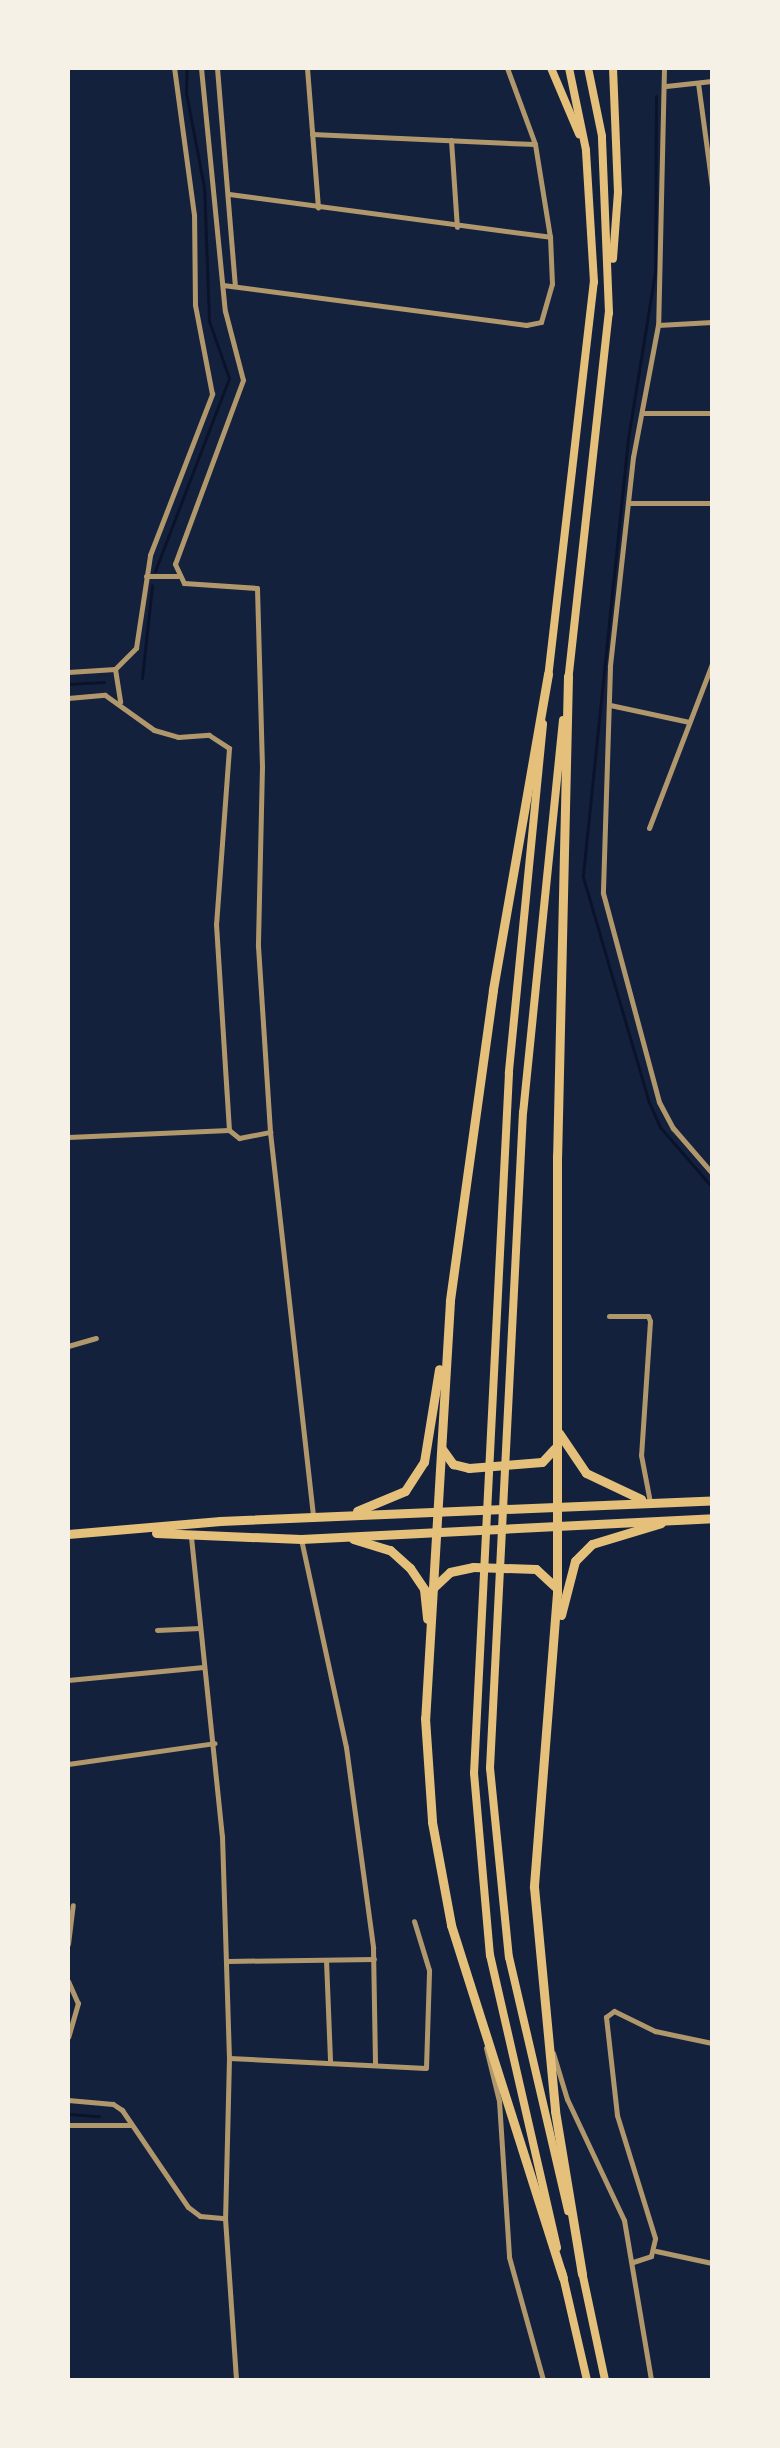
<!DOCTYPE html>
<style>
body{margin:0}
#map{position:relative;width:780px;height:2448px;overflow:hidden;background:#14213d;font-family:"Sofia Sans Condensed",sans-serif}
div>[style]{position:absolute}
.stream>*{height:3px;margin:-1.5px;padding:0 1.5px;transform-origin:1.5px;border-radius:1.5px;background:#0b132b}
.minor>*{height:5px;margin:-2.5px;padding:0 2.5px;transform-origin:2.5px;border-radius:2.5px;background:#b1986c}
.primary>*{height:8px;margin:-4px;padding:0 4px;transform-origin:4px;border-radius:4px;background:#e5c07b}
.trunk>*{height:9px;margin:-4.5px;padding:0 4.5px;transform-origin:4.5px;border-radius:4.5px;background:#e5c07b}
span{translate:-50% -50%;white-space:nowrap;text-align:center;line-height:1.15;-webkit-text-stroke:6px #f6f1e7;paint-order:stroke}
.frame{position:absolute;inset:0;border:70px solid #f6f1e7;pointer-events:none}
</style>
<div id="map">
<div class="stream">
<i style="left:656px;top:96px;width:176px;rotate:90.3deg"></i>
<i style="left:655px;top:272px;width:169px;rotate:99.2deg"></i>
<i style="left:628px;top:439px;width:440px;rotate:95.9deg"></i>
<i style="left:583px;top:877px;width:232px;rotate:73.7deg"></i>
<i style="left:648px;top:1100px;width:30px;rotate:66deg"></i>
<i style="left:660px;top:1127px;width:79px;rotate:49.1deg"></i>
<i style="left:155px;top:571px;width:207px;rotate:-69deg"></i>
<i style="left:229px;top:378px;width:60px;rotate:-109.3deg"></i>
<i style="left:209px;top:321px;width:134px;rotate:-92.1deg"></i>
<i style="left:204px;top:187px;width:96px;rotate:-100.8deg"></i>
<i style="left:186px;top:93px;width:25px;rotate:-88deg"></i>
<i style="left:142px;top:678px;width:93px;rotate:-83.8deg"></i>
<i style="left:68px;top:684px;width:36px;rotate:-3deg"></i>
<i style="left:68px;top:2114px;width:31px;rotate:4deg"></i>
</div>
<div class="minor">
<i style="left:201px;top:68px;width:244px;rotate:84.4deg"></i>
<i style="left:225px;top:311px;width:71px;rotate:75.4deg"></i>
<i style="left:243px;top:380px;width:196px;rotate:110.3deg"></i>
<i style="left:175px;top:564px;width:21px;rotate:65deg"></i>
<i style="left:184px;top:583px;width:73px;rotate:3.9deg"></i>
<i style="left:257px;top:588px;width:178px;rotate:88.4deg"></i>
<i style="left:262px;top:766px;width:180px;rotate:91.3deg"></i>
<i style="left:258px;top:946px;width:186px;rotate:86.3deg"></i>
<i style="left:270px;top:1132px;width:386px;rotate:83.6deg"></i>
<i style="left:217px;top:68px;width:218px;rotate:85.3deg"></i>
<i style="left:307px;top:68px;width:140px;rotate:85.5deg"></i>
<i style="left:664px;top:68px;width:257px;rotate:91.3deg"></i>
<i style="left:658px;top:325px;width:134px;rotate:100.7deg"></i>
<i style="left:633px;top:457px;width:211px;rotate:96.3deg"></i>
<i style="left:610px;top:667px;width:226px;rotate:91.8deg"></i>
<i style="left:603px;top:893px;width:216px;rotate:75deg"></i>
<i style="left:659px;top:1102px;width:30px;rotate:62deg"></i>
<i style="left:673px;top:1128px;width:60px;rotate:49.1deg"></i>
<i style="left:698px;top:83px;width:105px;rotate:82.3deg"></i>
<i style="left:666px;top:86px;width:46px;rotate:-6.2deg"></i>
<i style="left:312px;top:134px;width:223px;rotate:2.6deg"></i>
<i style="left:451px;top:140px;width:87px;rotate:86.1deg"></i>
<i style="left:229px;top:194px;width:324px;rotate:7.6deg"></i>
<i style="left:223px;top:285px;width:306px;rotate:7.5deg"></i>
<i style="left:526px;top:325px;width:15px;rotate:-11deg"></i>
<i style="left:541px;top:322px;width:40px;rotate:-74deg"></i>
<i style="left:552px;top:284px;width:47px;rotate:-92.4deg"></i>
<i style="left:550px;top:237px;width:94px;rotate:-99.2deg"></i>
<i style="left:535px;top:144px;width:81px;rotate:-110.2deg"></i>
<i style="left:658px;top:325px;width:54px;rotate:-3.2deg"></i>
<i style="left:642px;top:413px;width:70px"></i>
<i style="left:628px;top:503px;width:84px"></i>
<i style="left:146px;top:576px;width:32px"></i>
<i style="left:115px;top:669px;width:33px;rotate:81deg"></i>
<i style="left:68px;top:672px;width:47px;rotate:-3.7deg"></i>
<i style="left:115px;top:669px;width:30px;rotate:-45deg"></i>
<i style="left:136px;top:648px;width:94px;rotate:-81.4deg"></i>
<i style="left:150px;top:555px;width:173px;rotate:-68.9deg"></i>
<i style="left:212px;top:394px;width:91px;rotate:-100.8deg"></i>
<i style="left:195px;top:305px;width:90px;rotate:-90.6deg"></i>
<i style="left:194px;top:215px;width:148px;rotate:-97.7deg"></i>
<i style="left:68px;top:698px;width:37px;rotate:-5deg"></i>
<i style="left:105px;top:695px;width:60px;rotate:35.5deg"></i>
<i style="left:154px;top:730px;width:25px;rotate:16deg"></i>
<i style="left:178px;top:737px;width:31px;rotate:-4deg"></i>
<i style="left:209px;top:735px;width:24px;rotate:33deg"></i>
<i style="left:229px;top:748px;width:176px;rotate:94.2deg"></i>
<i style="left:216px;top:924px;width:206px;rotate:86.4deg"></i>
<i style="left:229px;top:1130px;width:13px;rotate:39deg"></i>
<i style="left:239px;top:1138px;width:32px;rotate:-11deg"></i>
<i style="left:610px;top:705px;width:81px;rotate:12.1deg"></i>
<i style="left:649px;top:828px;width:176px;rotate:-69deg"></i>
<i style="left:712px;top:960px;width:15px;rotate:90deg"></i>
<i style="left:68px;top:1137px;width:161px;rotate:-2.5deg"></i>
<i style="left:609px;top:1316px;width:39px"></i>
<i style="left:648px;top:1316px;width:5px;rotate:68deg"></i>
<i style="left:650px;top:1321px;width:134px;rotate:93.8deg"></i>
<i style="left:641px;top:1455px;width:48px;rotate:79.2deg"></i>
<i style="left:68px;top:1346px;width:29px;rotate:-16deg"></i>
<i style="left:191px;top:1537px;width:301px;rotate:84.1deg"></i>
<i style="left:222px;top:1836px;width:222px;rotate:88.2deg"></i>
<i style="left:229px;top:2058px;width:160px;rotate:91.4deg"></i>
<i style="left:225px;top:2218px;width:162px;rotate:86.1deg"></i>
<i style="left:301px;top:1539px;width:213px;rotate:77.8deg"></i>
<i style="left:346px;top:1747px;width:203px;rotate:82.3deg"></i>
<i style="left:373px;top:1948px;width:115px;rotate:89deg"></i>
<i style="left:157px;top:1630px;width:43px;rotate:-2.7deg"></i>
<i style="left:68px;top:1680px;width:136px;rotate:-5.5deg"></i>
<i style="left:68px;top:1764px;width:148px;rotate:-8.1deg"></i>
<i style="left:68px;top:1944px;width:39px;rotate:-83deg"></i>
<i style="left:326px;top:1960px;width:101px;rotate:87.7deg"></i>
<i style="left:228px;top:1961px;width:146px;rotate:-0.8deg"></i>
<i style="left:68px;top:1981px;width:24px;rotate:66deg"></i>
<i style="left:78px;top:2003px;width:35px;rotate:106deg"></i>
<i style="left:486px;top:2048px;width:55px;rotate:76.2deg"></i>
<i style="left:499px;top:2101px;width:156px;rotate:86.3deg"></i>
<i style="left:509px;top:2257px;width:128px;rotate:74.5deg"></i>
<i style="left:553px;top:2053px;width:48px;rotate:73.1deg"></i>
<i style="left:567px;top:2099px;width:134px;rotate:64.8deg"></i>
<i style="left:624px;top:2220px;width:162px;rotate:80.4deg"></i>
<i style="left:229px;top:2058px;width:197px;rotate:2.9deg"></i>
<i style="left:426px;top:2068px;width:98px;rotate:-88.2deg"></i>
<i style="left:429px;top:1970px;width:51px;rotate:-107deg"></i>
<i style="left:68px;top:2100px;width:45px;rotate:5.1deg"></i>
<i style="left:113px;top:2104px;width:11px;rotate:34deg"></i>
<i style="left:122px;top:2110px;width:117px;rotate:55.8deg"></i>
<i style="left:188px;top:2207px;width:15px;rotate:37deg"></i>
<i style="left:200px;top:2216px;width:25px;rotate:5deg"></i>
<i style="left:68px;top:2125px;width:62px"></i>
<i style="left:656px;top:2251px;width:57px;rotate:12.1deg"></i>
<i style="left:633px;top:2262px;width:19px;rotate:-18deg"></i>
<i style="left:651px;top:2256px;width:18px;rotate:-77deg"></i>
<i style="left:655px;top:2238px;width:129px;rotate:-107.2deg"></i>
<i style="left:617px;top:2115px;width:99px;rotate:-96.4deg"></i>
<i style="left:606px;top:2017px;width:10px;rotate:-37deg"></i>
<i style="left:614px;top:2011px;width:46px;rotate:26deg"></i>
<i style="left:655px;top:2031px;width:58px;rotate:11.9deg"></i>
</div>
<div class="primary">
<i style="left:551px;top:68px;width:72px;rotate:67deg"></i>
<i style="left:613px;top:68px;width:124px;rotate:87.7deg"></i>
<i style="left:618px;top:192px;width:67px;rotate:94.3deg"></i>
<i style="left:548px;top:678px;width:399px;rotate:-83.4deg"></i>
<i style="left:594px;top:282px;width:132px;rotate:-93.5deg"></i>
<i style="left:586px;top:150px;width:84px;rotate:-101.7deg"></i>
<i style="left:568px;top:682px;width:371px;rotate:-83.7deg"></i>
<i style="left:609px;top:313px;width:177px;rotate:-92.3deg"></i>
<i style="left:602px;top:136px;width:69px;rotate:-101.6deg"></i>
<i style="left:563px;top:720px;width:394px;rotate:95.8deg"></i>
<i style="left:523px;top:1112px;width:657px;rotate:92.88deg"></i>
<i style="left:490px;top:1768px;width:190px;rotate:84.3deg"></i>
<i style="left:509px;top:1957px;width:261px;rotate:76.9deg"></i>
<i style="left:543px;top:724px;width:351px;rotate:95.6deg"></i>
<i style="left:509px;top:1073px;width:701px;rotate:92.86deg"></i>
<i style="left:474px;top:1773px;width:183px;rotate:85deg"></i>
<i style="left:490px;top:1955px;width:300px;rotate:77.1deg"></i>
<i style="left:581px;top:2267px;width:116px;rotate:78deg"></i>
<i style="left:562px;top:2272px;width:111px;rotate:77deg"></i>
</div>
<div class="trunk">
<i style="left:548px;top:674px;width:321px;rotate:99.9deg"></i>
<i style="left:493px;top:990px;width:314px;rotate:97.9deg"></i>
<i style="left:450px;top:1301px;width:418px;rotate:93.4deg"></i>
<i style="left:425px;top:1718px;width:104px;rotate:86.1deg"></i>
<i style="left:432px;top:1822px;width:105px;rotate:79.5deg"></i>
<i style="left:451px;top:1925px;width:370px;rotate:72.4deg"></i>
<i style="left:568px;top:676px;width:480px;rotate:91.3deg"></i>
<i style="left:557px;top:1156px;width:437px;rotate:90deg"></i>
<i style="left:557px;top:1593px;width:295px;rotate:94.5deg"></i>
<i style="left:534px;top:1887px;width:225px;rotate:84.6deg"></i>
<i style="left:555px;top:2111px;width:165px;rotate:80.6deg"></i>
<i style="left:559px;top:1433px;width:48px;rotate:56deg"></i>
<i style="left:586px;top:1473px;width:61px;rotate:25.3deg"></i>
<i style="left:442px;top:1449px;width:19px;rotate:54deg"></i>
<i style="left:453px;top:1464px;width:16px;rotate:14deg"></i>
<i style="left:469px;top:1468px;width:73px;rotate:-4.7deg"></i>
<i style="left:542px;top:1462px;width:19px;rotate:-47deg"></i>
<i style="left:357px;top:1511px;width:52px;rotate:-22.6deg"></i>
<i style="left:405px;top:1491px;width:35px;rotate:-57deg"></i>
<i style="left:424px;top:1462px;width:94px;rotate:-80.8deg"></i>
<i style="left:156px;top:1533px;width:145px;rotate:2.4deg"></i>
<i style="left:301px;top:1539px;width:412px;rotate:-2.9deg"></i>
<i style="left:68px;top:1534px;width:153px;rotate:-4.9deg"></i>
<i style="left:220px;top:1521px;width:492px;rotate:-2.4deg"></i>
<i style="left:353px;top:1539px;width:39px;rotate:17deg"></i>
<i style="left:390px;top:1550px;width:27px;rotate:42deg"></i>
<i style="left:410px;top:1568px;width:25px;rotate:56deg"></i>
<i style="left:424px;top:1589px;width:30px;rotate:84deg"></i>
<i style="left:433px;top:1588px;width:23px;rotate:-43deg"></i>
<i style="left:450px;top:1572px;width:24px;rotate:-12deg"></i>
<i style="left:473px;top:1567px;width:63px;rotate:1.8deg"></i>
<i style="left:536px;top:1569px;width:25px;rotate:43deg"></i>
<i style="left:561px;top:1615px;width:56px;rotate:-75.5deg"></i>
<i style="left:575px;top:1561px;width:24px;rotate:-45deg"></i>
<i style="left:592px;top:1544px;width:72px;rotate:-16.9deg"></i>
</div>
<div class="frame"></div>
</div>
